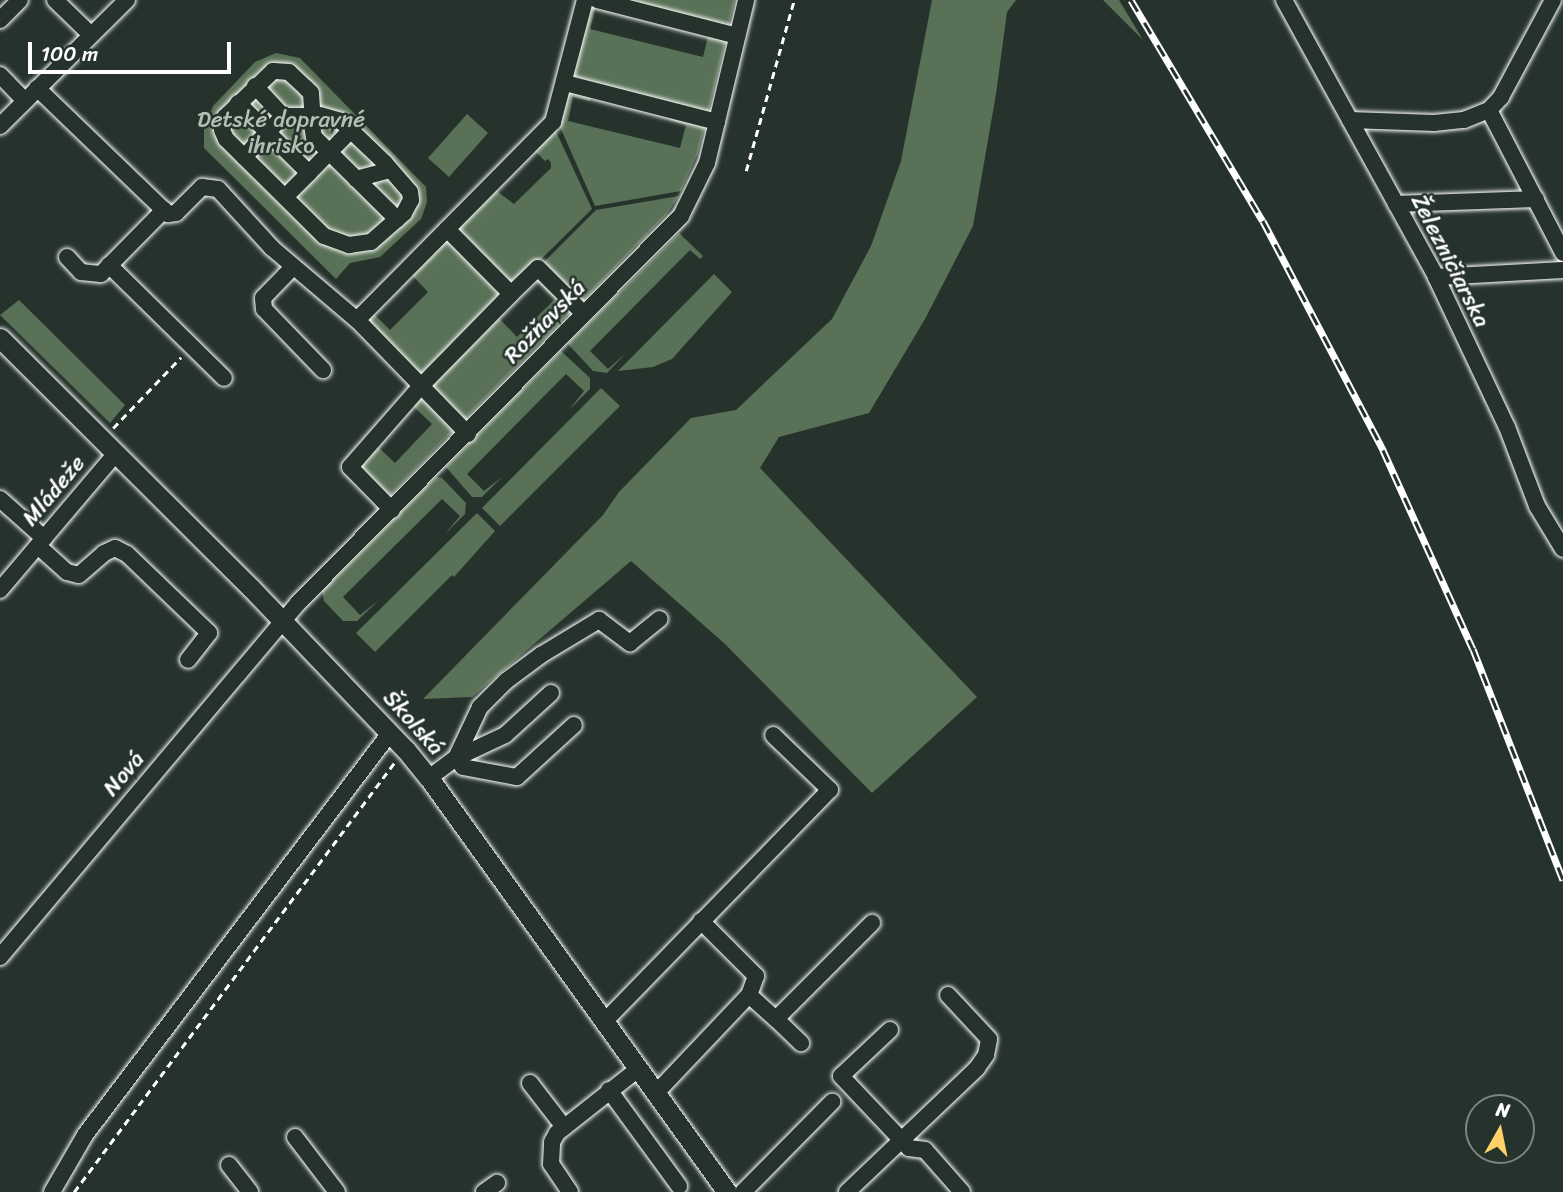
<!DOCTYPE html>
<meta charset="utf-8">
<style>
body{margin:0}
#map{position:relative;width:1563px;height:1192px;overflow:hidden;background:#26332d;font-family:Sriracha,sans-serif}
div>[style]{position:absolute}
.green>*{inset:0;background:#597156}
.path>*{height:2.5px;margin-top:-1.25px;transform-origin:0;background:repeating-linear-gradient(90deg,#fff 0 7px,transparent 0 12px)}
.roads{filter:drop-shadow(0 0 2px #fff) drop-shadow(0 0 2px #fff)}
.minor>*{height:16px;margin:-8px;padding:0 8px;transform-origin:8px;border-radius:8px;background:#26332d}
.major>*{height:19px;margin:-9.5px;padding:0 9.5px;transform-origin:9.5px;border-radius:9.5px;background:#26332d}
.rail>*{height:7px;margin-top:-3.5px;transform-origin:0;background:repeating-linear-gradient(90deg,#26332d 0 13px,#fff 0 26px);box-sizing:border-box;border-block:2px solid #fff}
span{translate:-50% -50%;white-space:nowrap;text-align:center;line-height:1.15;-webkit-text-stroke:5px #26332d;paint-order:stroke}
.park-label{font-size:23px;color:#b4bfb3}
.street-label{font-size:23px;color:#fff}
.north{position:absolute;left:1465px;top:1094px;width:70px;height:70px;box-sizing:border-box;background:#26332d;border:2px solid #7d8581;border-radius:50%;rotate:9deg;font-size:19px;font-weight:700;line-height:28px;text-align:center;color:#fff}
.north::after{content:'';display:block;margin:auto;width:24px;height:32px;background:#ffd166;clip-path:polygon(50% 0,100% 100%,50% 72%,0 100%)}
.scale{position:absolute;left:28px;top:42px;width:203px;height:32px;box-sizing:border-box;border:4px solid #fff;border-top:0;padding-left:9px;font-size:21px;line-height:24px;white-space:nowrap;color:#fff;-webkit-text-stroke:5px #26332d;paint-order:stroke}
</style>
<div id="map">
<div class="green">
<i style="clip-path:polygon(614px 0,735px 0,728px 27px)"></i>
<i style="clip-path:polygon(932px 0,1016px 0,1007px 12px,996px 94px,973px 226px,925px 319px,869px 413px,779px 437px,760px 468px,977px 697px,872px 793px,725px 644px,631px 561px,472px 697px,423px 699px,603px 515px,619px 492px,691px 418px,736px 410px,832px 319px,871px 246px,901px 161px)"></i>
<i style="clip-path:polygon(1103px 0,1119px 0,1143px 40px)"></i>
<i style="clip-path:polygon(596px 5px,590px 29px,703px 57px,709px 32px,726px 39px,708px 113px,571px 80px,590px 6px)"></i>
<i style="clip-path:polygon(276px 53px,300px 58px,426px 187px,427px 202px,421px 219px,380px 257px,350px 263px,336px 279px,204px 148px,204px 128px,213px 106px,255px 62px)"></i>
<i style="clip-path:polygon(566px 91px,591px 95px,590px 101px,573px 97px,568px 121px,680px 148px,686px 125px,670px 120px,671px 114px,705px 125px,698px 153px,681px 191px,595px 206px,557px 120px)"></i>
<i style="clip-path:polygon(467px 114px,488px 133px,449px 177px,428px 158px)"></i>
<i style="clip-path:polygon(554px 127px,592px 209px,521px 279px,508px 283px,459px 234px,458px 226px,495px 186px,498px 192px,514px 204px,551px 168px,551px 163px,548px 159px,545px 161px,532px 148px)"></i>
<i style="clip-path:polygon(679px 196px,666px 215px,583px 301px,575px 299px,541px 265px,596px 210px)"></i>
<i style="clip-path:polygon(679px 233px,703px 256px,700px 259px,690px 250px,590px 351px,608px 369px,626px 353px,607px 373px,593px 371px,568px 344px)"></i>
<i style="clip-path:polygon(446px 239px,502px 292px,426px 374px,419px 375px,369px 328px,367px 318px,373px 313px,390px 330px,428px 292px,411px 274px)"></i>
<i style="clip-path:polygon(714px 274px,732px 292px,672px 359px,653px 367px,618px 371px)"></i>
<i style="clip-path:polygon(538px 278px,572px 311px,465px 419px,460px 419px,432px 388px,432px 383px,496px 315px,517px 337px,555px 299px,536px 280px)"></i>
<i style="clip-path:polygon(19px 300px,125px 405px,110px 423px,0 315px)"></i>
<i style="clip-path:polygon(561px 351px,590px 378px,590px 389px,569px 410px,584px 391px,566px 374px,467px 474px,484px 491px,502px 477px,482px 497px,472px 497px,446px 467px)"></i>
<i style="clip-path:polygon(601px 388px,620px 406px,500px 526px,482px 508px)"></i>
<i style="clip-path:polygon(422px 400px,430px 403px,451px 424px,453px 431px,391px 494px,384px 494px,359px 467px,377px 446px,395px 463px,432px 424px,414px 407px,413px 404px)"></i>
<i style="clip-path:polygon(436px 477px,442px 478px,466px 503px,465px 514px,445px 534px,460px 516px,442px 499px,343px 597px,360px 615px,379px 600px,357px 621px,343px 621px,324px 601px,322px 591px)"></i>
<i style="clip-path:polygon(477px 513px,495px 531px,454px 577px,452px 575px,375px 652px,356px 633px)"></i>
</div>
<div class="path">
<i style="left:746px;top:171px;width:178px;rotate:-74.3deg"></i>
<i style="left:113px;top:428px;width:98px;rotate:-46.2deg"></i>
<i style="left:74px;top:1192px;width:535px;rotate:-53.28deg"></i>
</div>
<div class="roads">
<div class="minor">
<i style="left:55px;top:0;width:50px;rotate:44.2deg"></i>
<i style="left:597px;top:0;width:145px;rotate:14.4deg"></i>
<i style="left:1284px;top:0;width:316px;rotate:61.2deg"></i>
<i style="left:1436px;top:277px;width:166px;rotate:64.7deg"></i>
<i style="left:1507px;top:427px;width:85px;rotate:69.2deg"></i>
<i style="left:1537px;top:506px;width:50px;rotate:58.8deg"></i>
<i style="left:0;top:20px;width:28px;rotate:-45deg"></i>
<i style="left:0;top:75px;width:36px;rotate:46deg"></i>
<i style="left:565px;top:83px;width:157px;rotate:14.4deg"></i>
<i style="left:37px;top:88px;width:182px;rotate:43.9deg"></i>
<i style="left:168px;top:214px;width:8px;rotate:-7deg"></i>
<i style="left:176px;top:213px;width:37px;rotate:-45deg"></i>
<i style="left:202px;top:187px;width:16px;rotate:7deg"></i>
<i style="left:218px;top:189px;width:80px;rotate:47.5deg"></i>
<i style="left:272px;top:248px;width:111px;rotate:40.3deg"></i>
<i style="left:238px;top:103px;width:100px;rotate:44.6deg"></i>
<i style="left:309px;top:173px;width:34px;rotate:135deg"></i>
<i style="left:312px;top:108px;width:15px;rotate:-94deg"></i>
<i style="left:311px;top:93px;width:7px;rotate:-135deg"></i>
<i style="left:306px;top:88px;width:23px;rotate:-137deg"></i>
<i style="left:289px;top:72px;width:16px;rotate:-176deg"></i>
<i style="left:273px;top:71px;width:66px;rotate:136.2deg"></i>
<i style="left:225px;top:117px;width:13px;rotate:103deg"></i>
<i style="left:222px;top:130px;width:10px;rotate:66deg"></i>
<i style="left:226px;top:139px;width:138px;rotate:44.7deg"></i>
<i style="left:324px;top:236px;width:27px;rotate:20deg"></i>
<i style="left:349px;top:245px;width:22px;rotate:-8deg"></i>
<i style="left:371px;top:242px;width:44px;rotate:-41.3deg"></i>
<i style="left:404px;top:213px;width:15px;rotate:-62deg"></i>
<i style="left:411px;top:200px;width:8px;rotate:-97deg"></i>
<i style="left:410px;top:192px;width:38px;rotate:-131deg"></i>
<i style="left:385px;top:163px;width:61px;rotate:-136.3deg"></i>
<i style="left:341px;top:121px;width:22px;rotate:-164deg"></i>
<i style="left:1489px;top:110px;width:161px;rotate:62.6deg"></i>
<i style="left:283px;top:116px;width:20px"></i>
<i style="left:1350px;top:120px;width:84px;rotate:2deg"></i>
<i style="left:1434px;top:123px;width:30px;rotate:-6deg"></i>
<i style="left:1464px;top:120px;width:27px;rotate:-22deg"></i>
<i style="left:1489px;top:110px;width:18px;rotate:-47deg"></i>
<i style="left:1501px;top:97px;width:110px;rotate:-61.8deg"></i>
<i style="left:312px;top:125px;width:12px;rotate:81deg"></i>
<i style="left:314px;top:137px;width:117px;rotate:44.7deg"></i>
<i style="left:0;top:126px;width:179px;rotate:-44.8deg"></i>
<i style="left:244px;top:157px;width:57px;rotate:-46.4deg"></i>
<i style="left:283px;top:116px;width:41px;rotate:-133deg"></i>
<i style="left:309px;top:173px;width:60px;rotate:-45.7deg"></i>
<i style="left:356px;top:179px;width:35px;rotate:-15deg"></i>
<i style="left:1396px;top:204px;width:140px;rotate:-2deg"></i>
<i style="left:447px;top:229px;width:91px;rotate:45.4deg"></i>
<i style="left:67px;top:257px;width:21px;rotate:47deg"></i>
<i style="left:81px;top:272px;width:20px;rotate:6deg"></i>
<i style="left:101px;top:274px;width:90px;rotate:-45.5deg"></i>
<i style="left:109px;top:265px;width:161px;rotate:44.5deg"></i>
<i style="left:293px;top:267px;width:43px;rotate:134.1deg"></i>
<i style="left:263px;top:298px;width:11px;rotate:85deg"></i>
<i style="left:264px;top:309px;width:85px;rotate:46deg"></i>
<i style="left:1436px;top:277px;width:127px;rotate:-3.2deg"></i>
<i style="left:468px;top:434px;width:159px;rotate:-134.2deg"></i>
<i style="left:357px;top:320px;width:279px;rotate:-45.3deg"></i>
<i style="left:553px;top:122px;width:126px;rotate:-75.3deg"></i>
<i style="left:0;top:499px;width:59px;rotate:41.6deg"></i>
<i style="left:392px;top:510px;width:60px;rotate:-134.3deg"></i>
<i style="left:350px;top:467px;width:108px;rotate:-48.8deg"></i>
<i style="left:421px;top:386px;width:129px;rotate:-45.6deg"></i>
<i style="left:511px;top:294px;width:37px;rotate:-44deg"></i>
<i style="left:538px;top:268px;width:65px;rotate:45deg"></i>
<i style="left:38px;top:546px;width:39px;rotate:42deg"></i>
<i style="left:67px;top:572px;width:12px;rotate:14deg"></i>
<i style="left:79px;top:575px;width:33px;rotate:-41deg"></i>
<i style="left:104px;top:553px;width:12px;rotate:-24deg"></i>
<i style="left:115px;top:548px;width:13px;rotate:27deg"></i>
<i style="left:127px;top:554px;width:114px;rotate:43.9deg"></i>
<i style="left:209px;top:633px;width:34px;rotate:128deg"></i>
<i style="left:0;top:590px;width:180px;rotate:-49.7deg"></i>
<i style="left:551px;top:693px;width:62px;rotate:137.6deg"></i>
<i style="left:505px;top:735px;width:54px;rotate:154.9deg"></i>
<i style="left:456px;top:758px;width:11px;rotate:52deg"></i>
<i style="left:463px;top:767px;width:55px;rotate:10.5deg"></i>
<i style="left:517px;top:777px;width:77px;rotate:-42.4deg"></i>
<i style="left:429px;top:778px;width:34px;rotate:-37deg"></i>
<i style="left:456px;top:758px;width:56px;rotate:-64.8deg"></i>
<i style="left:480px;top:707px;width:37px;rotate:-45deg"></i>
<i style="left:506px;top:681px;width:44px;rotate:-36.6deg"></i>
<i style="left:541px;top:655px;width:68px;rotate:-31.1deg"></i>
<i style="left:599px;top:620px;width:39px;rotate:37deg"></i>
<i style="left:630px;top:643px;width:38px;rotate:-39deg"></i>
<i style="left:701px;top:921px;width:78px;rotate:45deg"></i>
<i style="left:756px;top:976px;width:20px;rotate:110deg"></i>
<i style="left:0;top:957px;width:463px;rotate:-49.9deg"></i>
<i style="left:298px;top:603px;width:544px;rotate:-45.3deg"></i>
<i style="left:681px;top:216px;width:59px;rotate:-63.9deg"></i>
<i style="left:707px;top:163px;width:168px;rotate:-76.5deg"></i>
<i style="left:776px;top:1019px;width:35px;rotate:44deg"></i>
<i style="left:604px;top:1022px;width:324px;rotate:-45.8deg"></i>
<i style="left:830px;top:790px;width:79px;rotate:-136deg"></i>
<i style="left:890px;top:1030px;width:67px;rotate:136.8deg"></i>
<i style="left:841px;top:1076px;width:99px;rotate:46.6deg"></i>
<i style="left:909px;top:1148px;width:16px;rotate:7deg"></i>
<i style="left:925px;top:1150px;width:56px;rotate:48.6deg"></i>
<i style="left:530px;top:1083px;width:56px;rotate:52.3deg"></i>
<i style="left:609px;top:1090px;width:119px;rotate:53.9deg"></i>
<i style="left:656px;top:1093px;width:135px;rotate:-46.5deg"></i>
<i style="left:749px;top:995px;width:36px;rotate:42deg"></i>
<i style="left:776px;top:1019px;width:136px;rotate:-45deg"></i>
<i style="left:295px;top:1137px;width:69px;rotate:52.6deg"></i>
<i style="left:229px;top:1165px;width:34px;rotate:52deg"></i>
<i style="left:52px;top:1192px;width:66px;rotate:-59.9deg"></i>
<i style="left:85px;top:1135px;width:505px;rotate:-52.81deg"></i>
<i style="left:484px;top:1192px;width:16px;rotate:-35deg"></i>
<i style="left:570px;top:1192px;width:34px;rotate:-124deg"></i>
<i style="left:551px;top:1164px;width:22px;rotate:-87deg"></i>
<i style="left:552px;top:1142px;width:10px;rotate:-61deg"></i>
<i style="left:557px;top:1133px;width:103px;rotate:-38.3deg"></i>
<i style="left:743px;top:1192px;width:127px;rotate:-45.3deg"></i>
<i style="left:847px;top:1192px;width:180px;rotate:-43.6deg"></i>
<i style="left:977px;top:1068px;width:16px;rotate:-55deg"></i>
<i style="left:986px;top:1055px;width:16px;rotate:-79deg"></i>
<i style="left:989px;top:1039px;width:60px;rotate:-133deg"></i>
</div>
<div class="major">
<i style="left:0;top:338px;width:354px;rotate:44.9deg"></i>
<i style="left:251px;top:588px;width:224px;rotate:46.3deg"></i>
<i style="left:406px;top:750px;width:36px;rotate:51deg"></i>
<i style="left:429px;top:778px;width:510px;rotate:54.25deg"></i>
</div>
</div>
<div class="rail">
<i style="left:1131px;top:0;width:257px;rotate:59.2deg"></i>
<i style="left:1263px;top:221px;width:259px;rotate:62.3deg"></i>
<i style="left:1383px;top:450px;width:218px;rotate:65.7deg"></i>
<i style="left:1473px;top:649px;width:248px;rotate:68.7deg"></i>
</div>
<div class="park-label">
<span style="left:281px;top:133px">Detské dopravné<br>ihrisko</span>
</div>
<div class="street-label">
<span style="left:1450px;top:261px;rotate:63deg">Železničiarska</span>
<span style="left:545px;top:322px;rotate:-46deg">Rožňavská</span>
<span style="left:54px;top:491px;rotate:-50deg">Mládeže</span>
<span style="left:413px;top:723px;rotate:48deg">Školská</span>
<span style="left:124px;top:774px;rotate:-50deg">Nová</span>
</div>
<div class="north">N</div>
<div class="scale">100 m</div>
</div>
